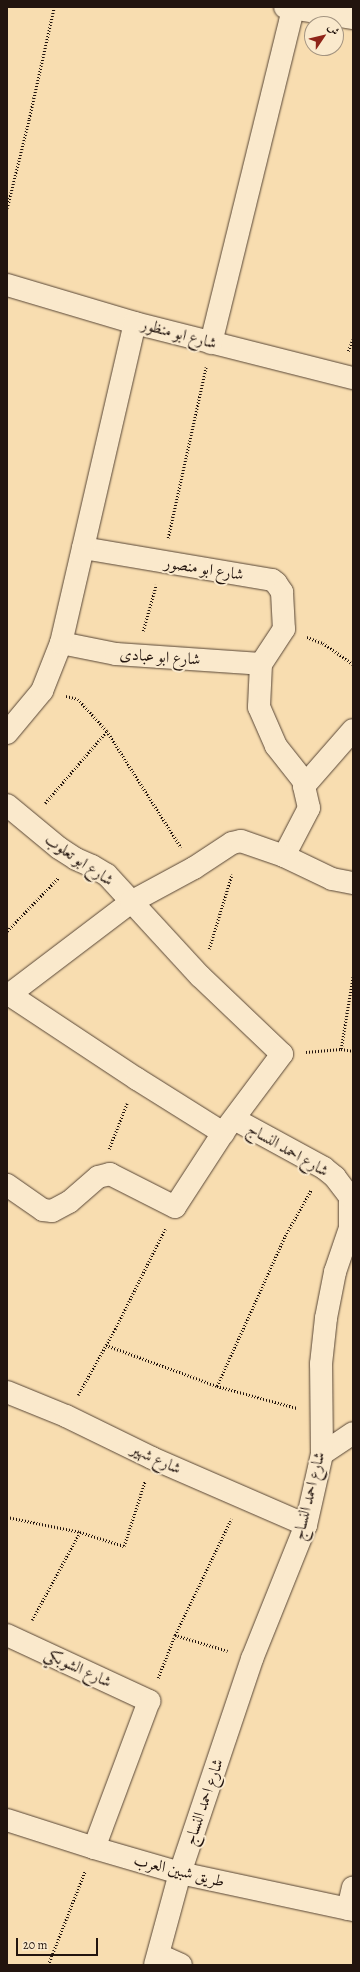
<!DOCTYPE html>
<meta charset="utf-8">
<style>
body{margin:0}
#map{position:relative;width:360px;height:1972px;overflow:hidden;background:#f8ddb0;font-family:Alegreya,Amiri,serif}
div>[style]{position:absolute}
.path>*{height:2.5px;margin-top:-1.25px;transform-origin:0;background:repeating-linear-gradient(90deg,#22140e 0 1px,transparent 0 3px)}
.roads{filter:drop-shadow(0 0 1px #584636) drop-shadow(0 0 1px #584636)}
.minor>*{height:22px;margin:-11px;padding:0 11px;transform-origin:11px;border-radius:11px;background:#fae9cc}
span{translate:-50% -50%;white-space:nowrap;text-align:center;line-height:1.15;-webkit-text-stroke:4px #fae9cc;paint-order:stroke}
.street-label{font-size:16px;color:#22140e}
.frame{position:absolute;inset:0;border:8px solid #22140e;pointer-events:none}
.north{position:absolute;left:304px;top:16px;width:40px;height:40px;box-sizing:border-box;background:#fae9cc;border:1px solid #a49480;border-radius:50%;rotate:55deg;font-size:11px;font-weight:700;line-height:16px;text-align:center;color:#22140e}
.north::after{content:'';display:block;margin:auto;width:14px;height:18px;background:#8f2418;clip-path:polygon(50% 0,100% 100%,50% 72%,0 100%)}
.scale{position:absolute;left:16px;top:1938px;width:82px;height:18px;box-sizing:border-box;border:2px solid #22140e;border-top:0;padding-left:5px;font-size:12px;line-height:14px;white-space:nowrap;color:#22140e;-webkit-text-stroke:3px #fae9cc;paint-order:stroke}
</style>
<div id="map">
<div class="path">
<i style="left:7px;top:208px;width:92px;rotate:-76.1deg"></i>
<i style="left:29px;top:119px;width:115px;rotate:-77.4deg"></i>
<i style="left:348px;top:351px;width:13px;rotate:-67deg"></i>
<i style="left:168px;top:538px;width:175px;rotate:-77.5deg"></i>
<i style="left:143px;top:631px;width:48px;rotate:-74.2deg"></i>
<i style="left:307px;top:637px;width:17px;rotate:21deg"></i>
<i style="left:323px;top:643px;width:37px;rotate:35deg"></i>
<i style="left:66px;top:696px;width:12px;rotate:14deg"></i>
<i style="left:78px;top:699px;width:43px;rotate:47.8deg"></i>
<i style="left:107px;top:731px;width:138px;rotate:57.5deg"></i>
<i style="left:45px;top:803px;width:95px;rotate:-49.3deg"></i>
<i style="left:7px;top:931px;width:74px;rotate:-46.1deg"></i>
<i style="left:209px;top:949px;width:78px;rotate:-73deg"></i>
<i style="left:341px;top:1049px;width:74px;rotate:-80.7deg"></i>
<i style="left:306px;top:1052px;width:35px;rotate:-5deg"></i>
<i style="left:341px;top:1049px;width:12px;rotate:9deg"></i>
<i style="left:109px;top:1149px;width:49px;rotate:-68.6deg"></i>
<i style="left:106px;top:1345px;width:118px;rotate:20.3deg"></i>
<i style="left:217px;top:1386px;width:83px;rotate:15.4deg"></i>
<i style="left:217px;top:1386px;width:165px;rotate:-65.6deg"></i>
<i style="left:285px;top:1236px;width:53px;rotate:-60.5deg"></i>
<i style="left:78px;top:1395px;width:76px;rotate:-60.7deg"></i>
<i style="left:115px;top:1329px;width:112px;rotate:-63.4deg"></i>
<i style="left:7px;top:1517px;width:75px;rotate:11.6deg"></i>
<i style="left:80px;top:1532px;width:46px;rotate:17.7deg"></i>
<i style="left:124px;top:1546px;width:68px;rotate:-72.1deg"></i>
<i style="left:32px;top:1620px;width:100px;rotate:-61.4deg"></i>
<i style="left:175px;top:1635px;width:55px;rotate:16.8deg"></i>
<i style="left:158px;top:1678px;width:46px;rotate:-68.4deg"></i>
<i style="left:175px;top:1635px;width:129px;rotate:-64.2deg"></i>
<i style="left:48px;top:1965px;width:101px;rotate:-68.5deg"></i>
</div>
<div class="roads">
<div class="minor">
<i style="left:285px;top:7px;width:69px;rotate:9.2deg"></i>
<i style="left:7px;top:285px;width:134px;rotate:16.5deg"></i>
<i style="left:135px;top:323px;width:225px;rotate:14.2deg"></i>
<i style="left:211px;top:343px;width:345px;rotate:-76.2deg"></i>
<i style="left:83px;top:548px;width:192px;rotate:9.6deg"></i>
<i style="left:272px;top:580px;width:5px;rotate:37deg"></i>
<i style="left:276px;top:583px;width:11px;rotate:56deg"></i>
<i style="left:282px;top:592px;width:37px;rotate:87deg"></i>
<i style="left:284px;top:629px;width:42px;rotate:123.3deg"></i>
<i style="left:261px;top:664px;width:43px;rotate:92.7deg"></i>
<i style="left:259px;top:707px;width:43px;rotate:66.4deg"></i>
<i style="left:276px;top:746px;width:48px;rotate:51.7deg"></i>
<i style="left:61px;top:643px;width:56px;rotate:11.3deg"></i>
<i style="left:116px;top:654px;width:145px;rotate:3.9deg"></i>
<i style="left:7px;top:733px;width:55px;rotate:-50.2deg"></i>
<i style="left:42px;top:691px;width:52px;rotate:-68.4deg"></i>
<i style="left:61px;top:643px;width:328px;rotate:-77deg"></i>
<i style="left:7px;top:805px;width:67px;rotate:39.6deg"></i>
<i style="left:59px;top:848px;width:20px;rotate:33deg"></i>
<i style="left:76px;top:859px;width:17px;rotate:24deg"></i>
<i style="left:92px;top:866px;width:17px;rotate:31deg"></i>
<i style="left:107px;top:875px;width:137px;rotate:47.4deg"></i>
<i style="left:200px;top:976px;width:113px;rotate:43.6deg"></i>
<i style="left:282px;top:1054px;width:99px;rotate:126.8deg"></i>
<i style="left:223px;top:1133px;width:88px;rotate:123deg"></i>
<i style="left:175px;top:1207px;width:73px;rotate:-153.1deg"></i>
<i style="left:110px;top:1174px;width:12px;rotate:166deg"></i>
<i style="left:98px;top:1177px;width:38px;rotate:139deg"></i>
<i style="left:69px;top:1202px;width:19px;rotate:152deg"></i>
<i style="left:52px;top:1211px;width:9px;rotate:-174deg"></i>
<i style="left:43px;top:1210px;width:44px;rotate:-145.2deg"></i>
<i style="left:284px;top:856px;width:54px;rotate:-62.5deg"></i>
<i style="left:309px;top:808px;width:23px;rotate:-103deg"></i>
<i style="left:304px;top:786px;width:74px;rotate:-48.8deg"></i>
<i style="left:7px;top:993px;width:156px;rotate:33.5deg"></i>
<i style="left:137px;top:1079px;width:102px;rotate:32.1deg"></i>
<i style="left:10px;top:994px;width:152px;rotate:-37.2deg"></i>
<i style="left:131px;top:902px;width:72px;rotate:-28.4deg"></i>
<i style="left:194px;top:868px;width:45px;rotate:-33.3deg"></i>
<i style="left:232px;top:843px;width:9px;rotate:-13deg"></i>
<i style="left:241px;top:841px;width:46px;rotate:19.2deg"></i>
<i style="left:284px;top:856px;width:53px;rotate:25.6deg"></i>
<i style="left:332px;top:879px;width:21px;rotate:11deg"></i>
<i style="left:7px;top:1392px;width:64px;rotate:22.1deg"></i>
<i style="left:66px;top:1416px;width:96px;rotate:26deg"></i>
<i style="left:152px;top:1458px;width:168px;rotate:23.5deg"></i>
<i style="left:322px;top:1454px;width:37px;rotate:-34deg"></i>
<i style="left:7px;top:1635px;width:157px;rotate:24.9deg"></i>
<i style="left:149px;top:1701px;width:157px;rotate:110.5deg"></i>
<i style="left:7px;top:1820px;width:91px;rotate:17.8deg"></i>
<i style="left:94px;top:1848px;width:90px;rotate:16.2deg"></i>
<i style="left:180px;top:1873px;width:177px;rotate:12.1deg"></i>
<i style="left:348px;top:1909px;width:22px;rotate:-77deg"></i>
<i style="left:159px;top:1955px;width:24px;rotate:24deg"></i>
<i style="left:155px;top:1965px;width:95px;rotate:-74.8deg"></i>
<i style="left:180px;top:1873px;width:226px;rotate:-71.4deg"></i>
<i style="left:252px;top:1659px;width:144px;rotate:-68.1deg"></i>
<i style="left:306px;top:1525px;width:73px;rotate:-77.3deg"></i>
<i style="left:322px;top:1454px;width:90px;rotate:-90.6deg"></i>
<i style="left:321px;top:1364px;width:46px;rotate:-83.8deg"></i>
<i style="left:326px;top:1318px;width:47px;rotate:-78.9deg"></i>
<i style="left:335px;top:1272px;width:46px;rotate:-71.2deg"></i>
<i style="left:350px;top:1228px;width:31px;rotate:-90deg"></i>
<i style="left:350px;top:1197px;width:25px;rotate:-127deg"></i>
<i style="left:335px;top:1177px;width:14px;rotate:-141deg"></i>
<i style="left:324px;top:1168px;width:102px;rotate:-151.4deg"></i>
</div>
</div>
<div class="street-label">
<span style="left:179px;top:334px;rotate:15deg">شارع ابو منظور</span>
<span style="left:204px;top:569px;rotate:9deg">شارع ابو منصور</span>
<span style="left:160px;top:657px;rotate:4deg">شارع ابو عبادى</span>
<span style="left:79px;top:860px;rotate:34deg">شارع ابو تعلوب</span>
<span style="left:288px;top:1150px;rotate:30deg">شارع احمد النساج</span>
<span style="left:156px;top:1459px;rotate:24deg">شارع شهير</span>
<span style="left:309px;top:1496px;rotate:-76deg">شارع احمد النساج</span>
<span style="left:78px;top:1668px;rotate:25deg">شارع الشوبكي</span>
<span style="left:204px;top:1802px;rotate:-71deg">شارع احمد النساج</span>
<span style="left:179px;top:1871px;rotate:14deg">طريق شبين العرب</span>
</div>
<div class="frame"></div>
<div class="north">ش</div>
<div class="scale">20 m</div>
</div>
